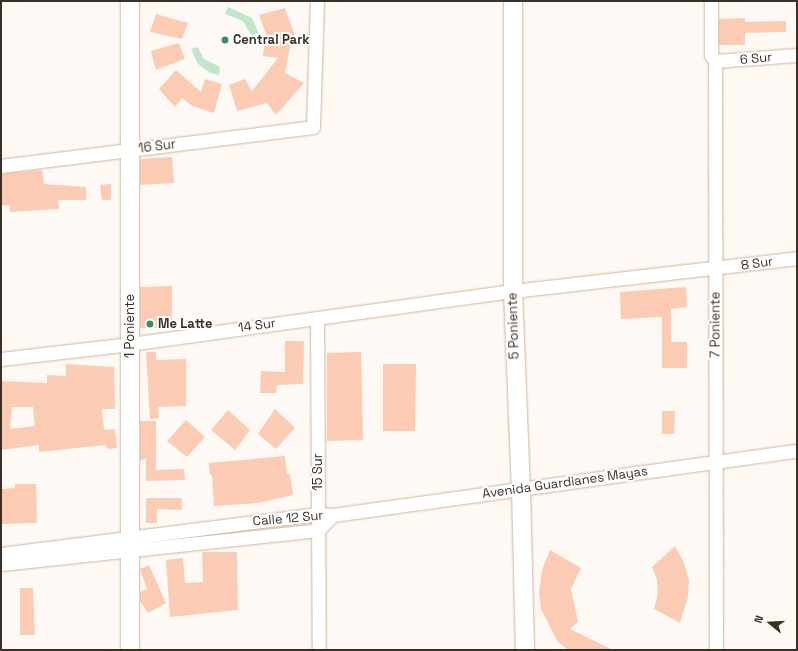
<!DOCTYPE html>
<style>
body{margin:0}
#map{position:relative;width:798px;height:651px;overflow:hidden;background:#fef9f4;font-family:"Space Grotesk",sans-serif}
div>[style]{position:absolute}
.green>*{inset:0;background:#c0e7ca}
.building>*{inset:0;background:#fccbb3}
.roads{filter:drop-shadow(0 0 1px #cfb69b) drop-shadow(0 0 1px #cfb69b)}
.street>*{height:13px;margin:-6.5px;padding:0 6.5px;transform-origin:6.5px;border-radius:6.5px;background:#fff}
.secondary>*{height:18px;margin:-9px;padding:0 9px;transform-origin:9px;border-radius:9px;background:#fff}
.dots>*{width:11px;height:11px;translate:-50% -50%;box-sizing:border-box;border:2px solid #fff;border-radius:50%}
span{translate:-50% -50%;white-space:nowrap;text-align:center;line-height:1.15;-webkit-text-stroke:4px #fff;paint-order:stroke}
.poi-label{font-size:13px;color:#3a3126;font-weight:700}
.left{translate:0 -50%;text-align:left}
.street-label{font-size:13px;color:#3a3126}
.frame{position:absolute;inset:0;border:2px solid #3a3126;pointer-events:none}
.north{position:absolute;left:750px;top:603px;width:40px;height:40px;-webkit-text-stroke:3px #fff;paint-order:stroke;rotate:288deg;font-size:11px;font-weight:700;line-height:16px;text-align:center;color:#3a3126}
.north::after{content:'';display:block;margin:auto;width:14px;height:18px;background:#3a3126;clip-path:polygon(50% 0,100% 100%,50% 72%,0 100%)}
</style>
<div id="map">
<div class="green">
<i style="clip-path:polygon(228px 7px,252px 18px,259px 34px,251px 35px,243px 21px,225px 14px)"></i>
<i style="clip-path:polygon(198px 47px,204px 59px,220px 67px,219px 75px,210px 73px,198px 64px,191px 49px)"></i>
</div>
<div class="building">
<i style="clip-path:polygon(285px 8px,295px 36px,292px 37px,285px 73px,304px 83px,276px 115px,267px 103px,237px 111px,229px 85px,245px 79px,252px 91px,278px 58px,263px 56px,266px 34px,259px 15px)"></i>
<i style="clip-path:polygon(156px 14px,188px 23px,182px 39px,150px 32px)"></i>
<i style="clip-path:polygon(745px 18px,745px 22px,786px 21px,786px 32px,745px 33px,745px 45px,719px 45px,719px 19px)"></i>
<i style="clip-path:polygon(179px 43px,185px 59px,156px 70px,151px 51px)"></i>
<i style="clip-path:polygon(176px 70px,201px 92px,205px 79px,222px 84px,214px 113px,192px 106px,182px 98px,175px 107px,159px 89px)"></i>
<i style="clip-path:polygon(172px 157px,174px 183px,140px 185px,140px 159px)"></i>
<i style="clip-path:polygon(42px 170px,44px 184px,86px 187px,86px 200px,58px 200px,59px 209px,10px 212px,10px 206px,1px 205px,1px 174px)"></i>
<i style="clip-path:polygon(111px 184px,111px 200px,102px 200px,100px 185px)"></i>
<i style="clip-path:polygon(172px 286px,172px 323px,158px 323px,158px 328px,140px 328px,140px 287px)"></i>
<i style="clip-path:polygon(686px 287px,687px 307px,671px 309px,671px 342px,687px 342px,687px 368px,662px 368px,662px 317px,621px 319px,620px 292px)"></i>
<i style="clip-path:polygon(285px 341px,304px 341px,303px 384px,277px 385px,276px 393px,260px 393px,261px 371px,285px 372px)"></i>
<i style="clip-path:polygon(146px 352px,156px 352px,156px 360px,186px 359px,186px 406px,158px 407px,159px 418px,150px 419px)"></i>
<i style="clip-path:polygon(361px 352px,363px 440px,327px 441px,327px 353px)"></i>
<i style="clip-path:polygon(evenodd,66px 364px,114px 367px,115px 409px,102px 409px,104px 430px,115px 429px,117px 448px,108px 449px,105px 445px,39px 452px,39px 445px,1px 450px,1px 381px,47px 383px,47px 375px,66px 376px,66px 364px,12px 407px,33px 407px,35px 426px,10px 429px,12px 407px)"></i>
<i style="clip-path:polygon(383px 364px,416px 364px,415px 431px,383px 431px)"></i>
<i style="clip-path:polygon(275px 409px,295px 428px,276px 449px,258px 434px)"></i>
<i style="clip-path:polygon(228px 410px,250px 430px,235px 450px,211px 430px)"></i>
<i style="clip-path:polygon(662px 411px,675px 411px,674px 434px,662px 434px)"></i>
<i style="clip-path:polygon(186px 420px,205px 437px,187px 457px,167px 441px)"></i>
<i style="clip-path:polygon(140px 421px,156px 421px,156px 470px,184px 469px,185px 480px,146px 481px,146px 459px,140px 460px)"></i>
<i style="clip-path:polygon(285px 456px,287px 474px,290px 474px,293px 495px,258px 503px,214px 506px,212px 475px,210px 475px,209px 463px)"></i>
<i style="clip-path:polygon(15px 484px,36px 484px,37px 523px,1px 524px,1px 489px,15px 488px)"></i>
<i style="clip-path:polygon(146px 498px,182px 498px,182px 510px,157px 509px,157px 523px,146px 523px)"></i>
<i style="clip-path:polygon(675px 546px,684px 563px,689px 580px,688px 597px,680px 623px,654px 609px,658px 594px,657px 579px,652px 567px)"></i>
<i style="clip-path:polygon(550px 550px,581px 568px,571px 589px,578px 622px,570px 629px,613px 650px,568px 650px,557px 641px,541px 609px,539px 592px,542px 570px)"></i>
<i style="clip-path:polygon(202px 552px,237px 552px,238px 610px,170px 617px,166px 560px,183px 558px,185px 583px,203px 582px)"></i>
<i style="clip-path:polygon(149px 565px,166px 603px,148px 613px,140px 601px,140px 592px,147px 589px,140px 569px)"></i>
<i style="clip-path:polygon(20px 588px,33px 588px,35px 635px,20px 635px)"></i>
</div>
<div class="roads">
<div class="street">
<i style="left:711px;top:1px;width:54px;rotate:90deg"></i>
<i style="left:711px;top:55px;width:7px;rotate:56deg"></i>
<i style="left:715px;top:61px;width:589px;rotate:89.9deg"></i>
<i style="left:715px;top:61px;width:82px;rotate:-4.2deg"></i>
<i style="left:1px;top:166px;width:314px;rotate:-7.1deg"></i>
<i style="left:313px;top:127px;width:126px;rotate:-88.2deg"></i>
<i style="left:317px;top:318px;width:332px;rotate:89.7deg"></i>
<i style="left:1px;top:359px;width:130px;rotate:-6.6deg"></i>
<i style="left:130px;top:344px;width:387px;rotate:-7.9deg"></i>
<i style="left:513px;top:291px;width:286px;rotate:-6.6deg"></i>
<i style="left:1px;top:554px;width:320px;rotate:-7.2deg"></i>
<i style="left:318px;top:514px;width:15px;rotate:4deg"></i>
<i style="left:333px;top:515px;width:468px;rotate:-7.9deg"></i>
<i style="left:1px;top:564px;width:319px;rotate:-6.1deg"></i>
<i style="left:318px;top:530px;width:21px;rotate:-45deg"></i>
</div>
<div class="secondary">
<i style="left:130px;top:1px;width:649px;rotate:90deg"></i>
<i style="left:513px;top:1px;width:290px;rotate:90deg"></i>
<i style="left:513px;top:291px;width:197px;rotate:87.7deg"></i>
<i style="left:521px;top:488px;width:162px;rotate:88.6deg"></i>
</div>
</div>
<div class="dots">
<i style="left:225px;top:40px;background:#3b8f62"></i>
<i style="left:150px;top:324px;background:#3b8f62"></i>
</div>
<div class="poi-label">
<span class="left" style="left:233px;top:40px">Central Park</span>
<span class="left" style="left:158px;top:324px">Me Latte</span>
</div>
<div class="street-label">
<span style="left:756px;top:59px;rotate:-5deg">6 Sur</span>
<span style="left:157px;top:147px;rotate:-7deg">16 Sur</span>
<span style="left:757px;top:264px;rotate:-8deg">8 Sur</span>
<span style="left:716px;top:325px;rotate:-90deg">7 Poniente</span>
<span style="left:130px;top:326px;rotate:-90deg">1 Poniente</span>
<span style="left:257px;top:326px;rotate:-8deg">14 Sur</span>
<span style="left:514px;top:326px;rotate:-92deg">5 Poniente</span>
<span style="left:318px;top:472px;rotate:-90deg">15 Sur</span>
<span style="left:565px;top:483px;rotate:-8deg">Avenida Guardianes Mayas</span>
<span style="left:288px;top:519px;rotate:-5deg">Calle 12 Sur</span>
</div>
<div class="frame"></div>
<div class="north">N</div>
</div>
